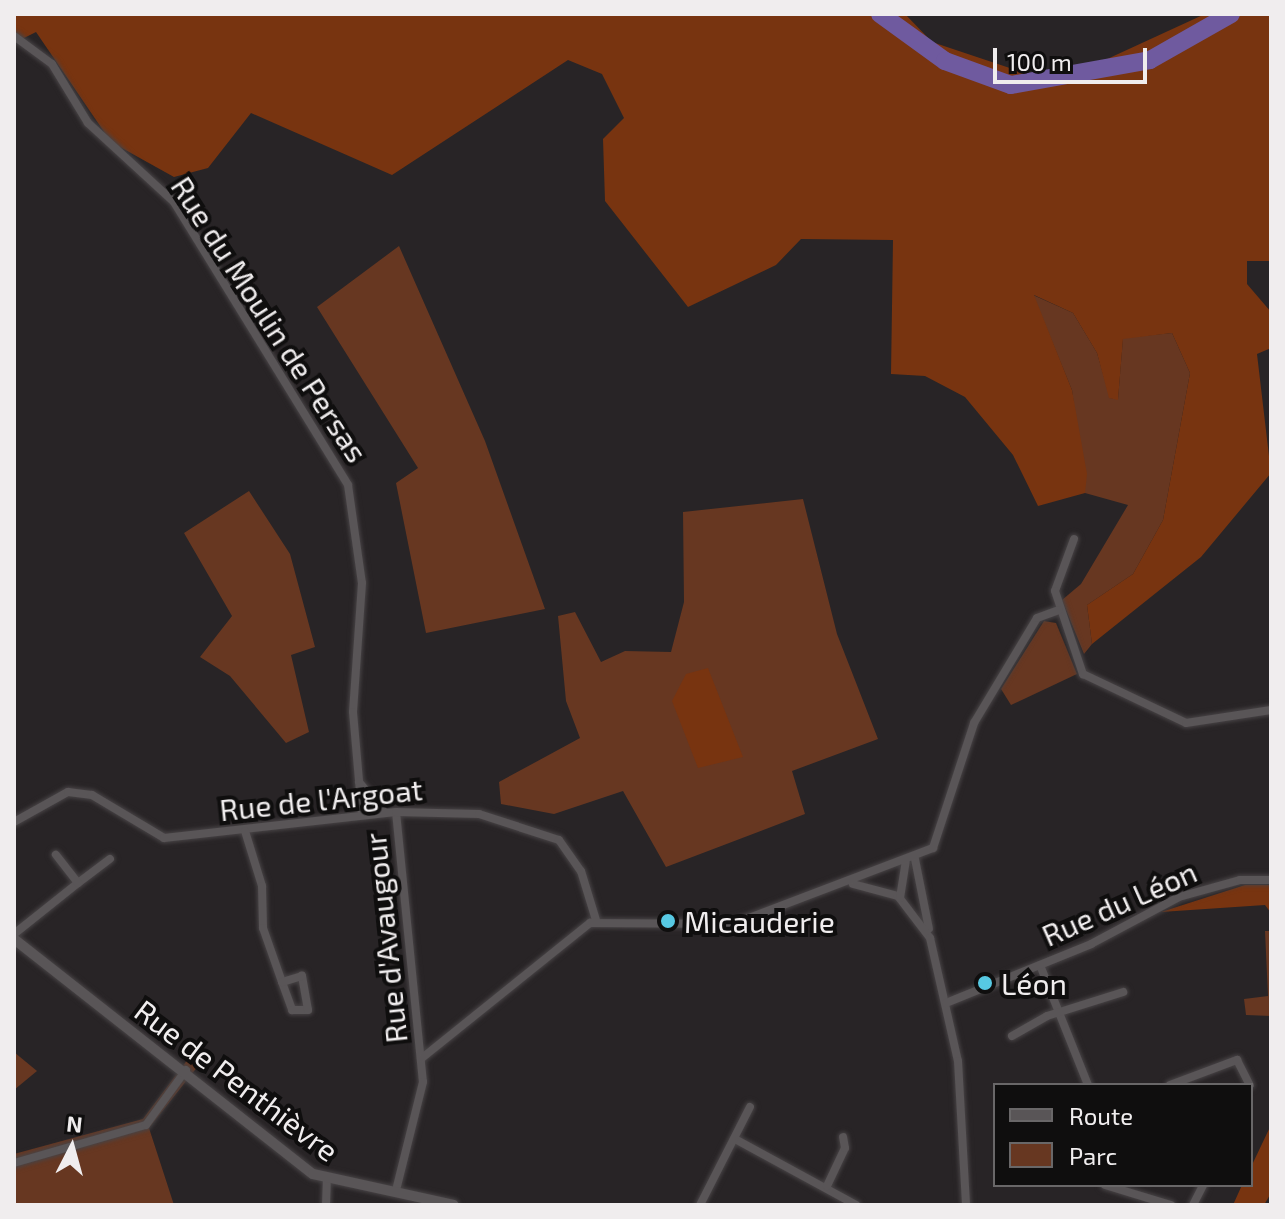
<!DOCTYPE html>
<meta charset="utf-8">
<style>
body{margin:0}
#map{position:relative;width:1285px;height:1219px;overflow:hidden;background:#282426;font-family:"Exo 2",sans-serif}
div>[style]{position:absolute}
.green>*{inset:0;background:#673721}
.forest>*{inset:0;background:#783410}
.river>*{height:18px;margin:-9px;padding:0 9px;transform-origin:9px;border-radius:9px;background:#6f5a9f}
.roads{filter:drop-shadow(0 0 2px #474345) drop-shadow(0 0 2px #474345)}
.minor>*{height:8px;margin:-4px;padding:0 4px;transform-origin:4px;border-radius:4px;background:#595557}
.tertiary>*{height:10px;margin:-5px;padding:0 5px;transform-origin:5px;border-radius:5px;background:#595557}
.dots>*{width:22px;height:22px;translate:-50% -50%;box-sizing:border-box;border:4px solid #0f0e0e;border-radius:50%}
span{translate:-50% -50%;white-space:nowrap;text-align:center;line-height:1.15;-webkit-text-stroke:8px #0f0e0e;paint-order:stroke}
.street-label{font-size:30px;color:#f0edee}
.poi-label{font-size:30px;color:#f0edee}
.left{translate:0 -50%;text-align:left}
.frame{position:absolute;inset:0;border:16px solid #f0edee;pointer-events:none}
.legend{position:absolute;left:993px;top:1083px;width:260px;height:104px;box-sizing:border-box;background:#0f0e0e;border:2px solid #696768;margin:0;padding:10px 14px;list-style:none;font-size:24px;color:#f0edee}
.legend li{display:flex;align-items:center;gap:16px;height:40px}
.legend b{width:40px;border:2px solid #696768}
.north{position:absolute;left:32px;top:1107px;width:80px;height:80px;-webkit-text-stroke:6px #0f0e0e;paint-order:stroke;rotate:6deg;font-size:22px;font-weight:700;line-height:32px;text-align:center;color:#f0edee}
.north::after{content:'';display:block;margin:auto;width:28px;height:36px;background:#f0edee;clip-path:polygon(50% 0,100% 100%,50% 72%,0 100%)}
.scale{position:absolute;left:993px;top:48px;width:154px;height:36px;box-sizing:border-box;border:4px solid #f0edee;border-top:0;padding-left:10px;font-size:24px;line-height:28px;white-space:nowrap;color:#f0edee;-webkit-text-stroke:6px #0f0e0e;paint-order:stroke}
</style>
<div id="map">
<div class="green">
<i style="clip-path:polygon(399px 246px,485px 441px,545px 609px,426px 633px,396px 483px,418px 468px,317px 307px)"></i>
<i style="clip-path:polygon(1033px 295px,1073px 313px,1097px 353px,1110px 398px,1118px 399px,1123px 338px,1172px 333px,1190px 373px,1163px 520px,1133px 574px,1087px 605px,1092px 644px,1084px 654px,1062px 600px,1081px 584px,1128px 505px,1085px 493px,1072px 390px)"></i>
<i style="clip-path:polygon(249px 491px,290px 554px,315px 647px,291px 655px,309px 732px,286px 743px,230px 676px,200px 657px,232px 616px,184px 533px)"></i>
<i style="clip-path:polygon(803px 499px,837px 634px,878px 739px,792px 771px,805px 814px,666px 867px,623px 791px,554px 814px,501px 804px,499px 782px,580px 738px,566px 701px,558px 616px,575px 612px,601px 662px,625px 651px,671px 652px,684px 602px,683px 512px)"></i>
<i style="clip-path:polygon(1044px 621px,1056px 623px,1077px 674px,1011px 705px,1001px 689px)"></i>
<i style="clip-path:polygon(1265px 931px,1271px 931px,1271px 1016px,1246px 1015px,1244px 999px,1268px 996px)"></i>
<i style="clip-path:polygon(14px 1052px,37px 1071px,14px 1090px)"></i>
<i style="clip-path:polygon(188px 1059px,198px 1066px,149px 1128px,174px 1205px,14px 1205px,14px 1154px,143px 1119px)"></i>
</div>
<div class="forest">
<i style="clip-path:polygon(14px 14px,905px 14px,932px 42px,1055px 83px,1205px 14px,1271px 14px,1271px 261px,1247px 261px,1247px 284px,1271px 312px,1271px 348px,1257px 354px,1271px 473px,1201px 557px,1092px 644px,1087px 605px,1133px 574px,1163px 520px,1190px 373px,1172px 333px,1123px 339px,1118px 400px,1109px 398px,1097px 353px,1073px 313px,1034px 295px,1072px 390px,1087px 474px,1085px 493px,1038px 506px,1013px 455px,965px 397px,925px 376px,891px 374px,893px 240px,801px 239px,776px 265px,688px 307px,605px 201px,603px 139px,624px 118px,602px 74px,568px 60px,392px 175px,251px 113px,208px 168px,174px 177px,111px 142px,36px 32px,14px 43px)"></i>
<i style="clip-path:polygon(708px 668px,743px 757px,698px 768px,672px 701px,686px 674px)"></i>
<i style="clip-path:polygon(1245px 885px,1271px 885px,1271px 913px,1265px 905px,1161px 912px)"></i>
<i style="clip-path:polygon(1271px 1125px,1271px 1193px,1264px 1205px,1233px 1205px,1242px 1185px,1251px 1185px,1251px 1167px)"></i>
</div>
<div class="river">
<i style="left:880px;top:14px;width:80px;rotate:35.9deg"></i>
<i style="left:945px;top:61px;width:70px;rotate:20deg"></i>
<i style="left:1011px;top:85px;width:141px;rotate:-10.2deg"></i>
<i style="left:1150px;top:60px;width:93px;rotate:-29.6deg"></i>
</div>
<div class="roads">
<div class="minor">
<i style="left:14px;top:36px;width:47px;rotate:36.4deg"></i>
<i style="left:52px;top:64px;width:69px;rotate:58.6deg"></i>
<i style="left:88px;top:123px;width:117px;rotate:42.6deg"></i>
<i style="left:174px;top:202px;width:332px;rotate:58.4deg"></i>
<i style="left:348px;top:485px;width:99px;rotate:81.9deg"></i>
<i style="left:362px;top:583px;width:129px;rotate:94deg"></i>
<i style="left:353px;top:712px;width:103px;rotate:85deg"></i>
<i style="left:1074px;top:539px;width:55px;rotate:110.1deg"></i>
<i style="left:1055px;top:591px;width:88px;rotate:71.4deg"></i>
<i style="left:1083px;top:674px;width:114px;rotate:25.4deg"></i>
<i style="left:1186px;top:723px;width:86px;rotate:-8.7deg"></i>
<i style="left:359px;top:782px;width:40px;rotate:50deg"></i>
<i style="left:396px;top:812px;width:271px;rotate:84.3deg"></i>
<i style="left:423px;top:1082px;width:111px;rotate:104deg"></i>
<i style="left:14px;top:822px;width:62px;rotate:-29.1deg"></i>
<i style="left:68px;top:792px;width:24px;rotate:7deg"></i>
<i style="left:92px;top:795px;width:84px;rotate:30.8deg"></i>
<i style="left:164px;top:838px;width:233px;rotate:-6.4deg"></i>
<i style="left:396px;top:812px;width:83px;rotate:1.4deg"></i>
<i style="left:479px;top:814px;width:84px;rotate:18deg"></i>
<i style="left:559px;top:840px;width:38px;rotate:55deg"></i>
<i style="left:581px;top:871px;width:51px;rotate:73deg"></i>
<i style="left:245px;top:831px;width:58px;rotate:72.8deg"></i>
<i style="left:262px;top:886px;width:42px;rotate:88.6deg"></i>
<i style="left:263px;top:928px;width:57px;rotate:70.6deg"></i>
<i style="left:282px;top:982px;width:30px;rotate:70deg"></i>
<i style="left:292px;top:1010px;width:16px"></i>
<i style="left:308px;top:1010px;width:35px;rotate:-100deg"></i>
<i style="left:302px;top:976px;width:21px;rotate:163deg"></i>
<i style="left:915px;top:859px;width:71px;rotate:78.7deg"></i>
<i style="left:78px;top:883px;width:40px;rotate:-37deg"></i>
<i style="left:853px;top:884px;width:47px;rotate:14.9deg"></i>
<i style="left:898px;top:896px;width:53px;rotate:52.7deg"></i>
<i style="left:930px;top:938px;width:126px;rotate:77.2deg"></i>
<i style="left:958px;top:1061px;width:144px;rotate:86.8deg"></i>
<i style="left:900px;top:898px;width:36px;rotate:-81deg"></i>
<i style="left:14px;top:934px;width:82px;rotate:-38.6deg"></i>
<i style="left:78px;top:883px;width:36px;rotate:-128deg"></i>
<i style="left:1040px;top:965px;width:129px;rotate:68.2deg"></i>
<i style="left:946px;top:1003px;width:157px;rotate:-22.1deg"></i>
<i style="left:1091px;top:944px;width:100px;rotate:-28.1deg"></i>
<i style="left:1179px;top:897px;width:63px;rotate:-15.6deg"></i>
<i style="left:1240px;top:880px;width:31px"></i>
<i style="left:1012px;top:1036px;width:40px;rotate:-29.7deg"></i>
<i style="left:1047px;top:1016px;width:80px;rotate:-17.5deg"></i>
<i style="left:422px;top:1058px;width:216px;rotate:-38.8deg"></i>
<i style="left:590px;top:923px;width:143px;rotate:0.4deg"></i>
<i style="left:733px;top:924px;width:214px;rotate:-20.8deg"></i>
<i style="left:933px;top:848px;width:132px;rotate:-71.8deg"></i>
<i style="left:974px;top:723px;width:122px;rotate:-59deg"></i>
<i style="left:1037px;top:618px;width:23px;rotate:-20deg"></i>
<i style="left:1170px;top:1085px;width:72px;rotate:-20.5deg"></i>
<i style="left:1237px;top:1060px;width:28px;rotate:63deg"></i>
<i style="left:735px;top:1139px;width:138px;rotate:28.6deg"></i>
<i style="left:14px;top:1163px;width:137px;rotate:-16.1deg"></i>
<i style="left:146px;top:1125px;width:68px;rotate:-54deg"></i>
<i style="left:1105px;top:1185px;width:69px;rotate:16.9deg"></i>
<i style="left:827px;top:1186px;width:42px;rotate:-64.7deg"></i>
<i style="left:845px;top:1148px;width:11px;rotate:-100deg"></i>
<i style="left:326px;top:1205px;width:24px;rotate:-88deg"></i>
<i style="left:700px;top:1205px;width:110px;rotate:-63deg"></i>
<i style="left:1193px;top:1205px;width:22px;rotate:-63deg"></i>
</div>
<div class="tertiary">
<i style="left:14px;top:939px;width:380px;rotate:38.2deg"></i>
<i style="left:313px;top:1174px;width:144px;rotate:12.4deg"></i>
</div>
</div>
<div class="dots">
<i style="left:668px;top:921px;background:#57c9e3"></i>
<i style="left:985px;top:983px;background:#57c9e3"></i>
</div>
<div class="street-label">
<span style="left:270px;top:319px;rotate:57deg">Rue du Moulin de Persas</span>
<span style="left:321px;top:799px;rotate:-6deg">Rue de l'Argoat</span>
<span style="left:1119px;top:903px;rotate:-24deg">Rue du Léon</span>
<span style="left:385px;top:938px;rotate:-96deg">Rue d'Avaugour</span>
<span style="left:237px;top:1080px;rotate:37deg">Rue de Penthièvre</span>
</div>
<div class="poi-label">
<span class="left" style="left:684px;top:921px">Micauderie</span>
<span class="left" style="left:1001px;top:983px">Léon</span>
</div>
<div class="frame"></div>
<ul class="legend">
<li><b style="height:10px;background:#595557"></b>Route</li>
<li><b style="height:22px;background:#673721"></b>Parc</li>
</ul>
<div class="north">N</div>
<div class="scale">100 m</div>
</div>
